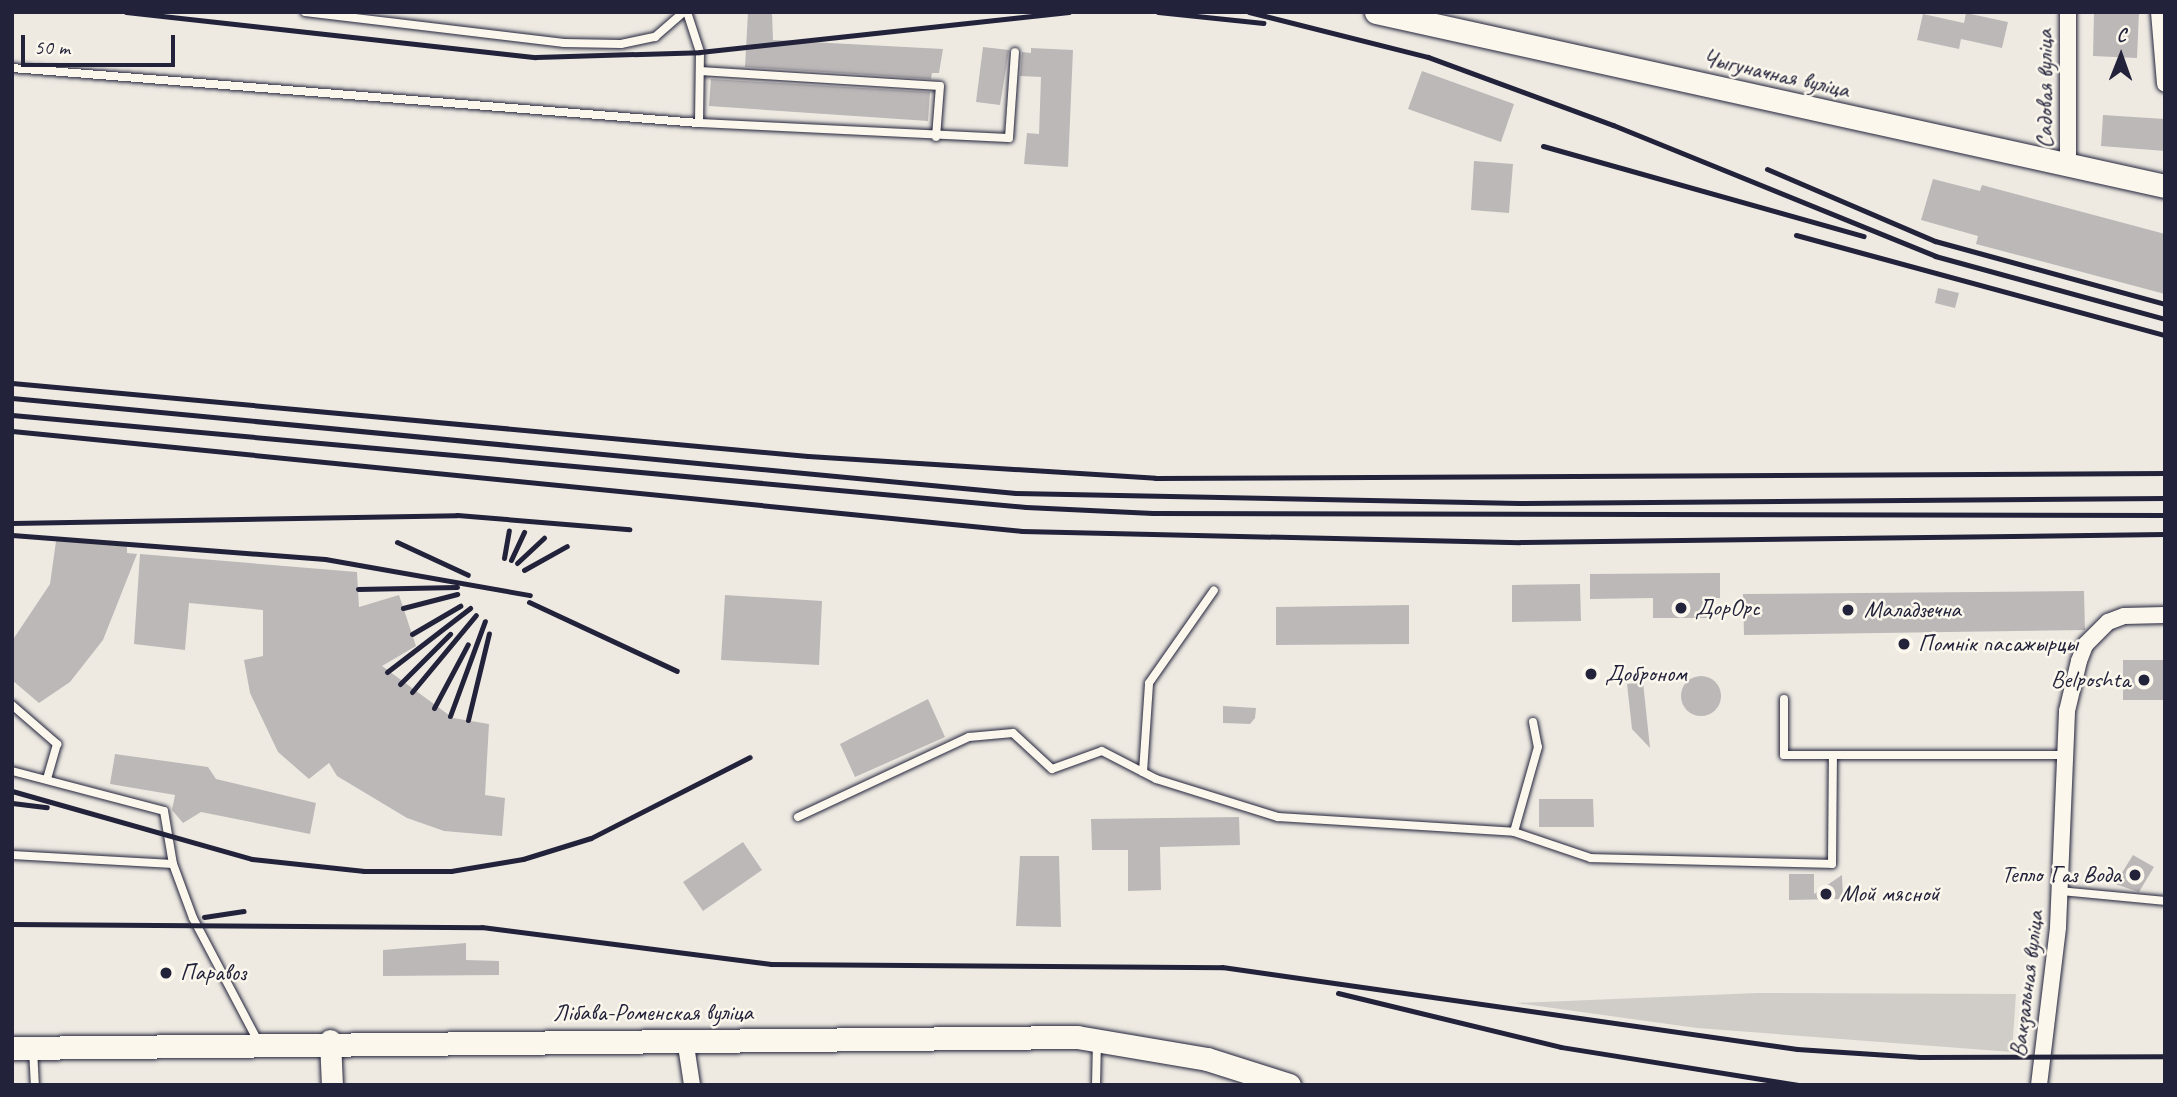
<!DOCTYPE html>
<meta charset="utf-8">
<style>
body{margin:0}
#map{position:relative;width:2177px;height:1097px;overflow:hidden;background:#eeeae2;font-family:Caveat,sans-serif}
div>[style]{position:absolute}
.green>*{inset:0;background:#d0cdc9}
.building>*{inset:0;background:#bcb8b8}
.round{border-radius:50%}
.roads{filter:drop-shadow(0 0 2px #22223b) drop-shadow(0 0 2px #22223b)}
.service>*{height:8px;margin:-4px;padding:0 4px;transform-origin:4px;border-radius:4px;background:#fbf7ec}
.minor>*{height:16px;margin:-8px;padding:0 8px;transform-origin:8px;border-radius:8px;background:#fbf7ec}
.tertiary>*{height:21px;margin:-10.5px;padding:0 10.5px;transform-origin:10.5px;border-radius:10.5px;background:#fbf7ec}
.secondary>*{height:23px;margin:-11.5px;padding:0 11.5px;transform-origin:11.5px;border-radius:11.5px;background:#fbf7ec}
.rail>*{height:5px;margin:-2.5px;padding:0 2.5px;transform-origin:2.5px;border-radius:2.5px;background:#22223b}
.dots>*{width:19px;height:19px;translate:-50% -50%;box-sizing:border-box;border:4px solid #fbf7ec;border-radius:50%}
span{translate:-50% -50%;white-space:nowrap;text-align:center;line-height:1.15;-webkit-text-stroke:5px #fbf7ec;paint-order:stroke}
.street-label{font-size:24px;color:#22223b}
.poi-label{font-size:24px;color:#22223b}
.left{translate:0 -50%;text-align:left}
.right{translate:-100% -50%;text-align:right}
.frame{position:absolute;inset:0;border:14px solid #22223b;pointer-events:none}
.north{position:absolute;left:2086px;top:21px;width:70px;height:70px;-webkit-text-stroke:5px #fbf7ec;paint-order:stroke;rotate:1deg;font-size:19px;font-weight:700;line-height:28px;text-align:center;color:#22223b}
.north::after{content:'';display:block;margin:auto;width:24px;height:32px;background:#22223b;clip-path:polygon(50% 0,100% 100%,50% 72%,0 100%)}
.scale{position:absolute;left:21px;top:35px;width:154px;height:32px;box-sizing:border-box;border:4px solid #22223b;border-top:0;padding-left:9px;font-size:21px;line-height:24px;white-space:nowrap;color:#22223b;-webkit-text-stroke:5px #fbf7ec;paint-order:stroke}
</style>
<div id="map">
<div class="green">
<i style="clip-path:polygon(1757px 993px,2016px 994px,2012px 1052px,1697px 1028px,1516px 1003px)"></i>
</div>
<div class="building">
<i style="clip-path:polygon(748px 12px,772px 12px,773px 40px,943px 49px,939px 73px,932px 73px,931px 79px,745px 67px)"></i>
<i style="clip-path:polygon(2094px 12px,2139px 12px,2137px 58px,2093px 56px)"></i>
<i style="clip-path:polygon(1966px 13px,2008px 22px,2002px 48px,1961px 39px,1959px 49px,1917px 40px,1923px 14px,1964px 23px)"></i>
<i style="clip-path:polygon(983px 47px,1009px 50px,1000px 105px,976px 102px)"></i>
<i style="clip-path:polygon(1031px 48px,1073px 50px,1068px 167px,1024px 164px,1027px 133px,1039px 134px,1041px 77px,1020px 76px,1022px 52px,1031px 53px)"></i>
<i style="clip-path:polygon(1422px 71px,1514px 104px,1501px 142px,1408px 109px)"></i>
<i style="clip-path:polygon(711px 79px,930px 92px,928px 121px,709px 106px)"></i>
<i style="clip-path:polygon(2103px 115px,2165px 119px,2165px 151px,2101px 146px)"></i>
<i style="clip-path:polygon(1474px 161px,1513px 164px,1509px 213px,1471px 210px)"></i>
<i style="clip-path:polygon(1933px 179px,1980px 191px,1982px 185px,2165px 234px,2165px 294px,1976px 244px,1978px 236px,1921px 220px)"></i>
<i style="clip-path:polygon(1938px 288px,1959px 293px,1955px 308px,1935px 303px)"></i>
<i style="clip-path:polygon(56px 541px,127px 544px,127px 553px,137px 554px,103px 640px,70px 682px,39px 703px,12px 680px,12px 641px,50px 584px)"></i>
<i style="clip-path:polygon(140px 554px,357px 572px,359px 607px,399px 595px,416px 646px,382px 666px,453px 718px,489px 724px,485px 795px,505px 798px,502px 836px,444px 831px,407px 818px,337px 776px,329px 763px,309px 779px,278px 752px,250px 693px,244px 660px,263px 656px,263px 610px,189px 603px,185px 650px,134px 644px)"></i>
<i style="clip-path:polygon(1720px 573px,1720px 598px,1709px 598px,1709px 618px,1653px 618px,1653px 598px,1590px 599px,1590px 574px)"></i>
<i style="clip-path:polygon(1580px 584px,1581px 621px,1512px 622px,1512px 585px)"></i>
<i style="clip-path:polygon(2084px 591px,2085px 630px,1744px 635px,1743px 594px)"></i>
<i style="clip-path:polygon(725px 595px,822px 601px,819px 665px,721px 660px)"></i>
<i style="clip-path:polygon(1409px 605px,1409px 644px,1276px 645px,1276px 607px)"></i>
<i style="clip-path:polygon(2123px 660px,2165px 660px,2165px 700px,2123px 700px)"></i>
<i class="round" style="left:1681px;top:676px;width:40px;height:40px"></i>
<i style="clip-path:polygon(1643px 682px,1650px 748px,1632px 729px,1627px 684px)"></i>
<i style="clip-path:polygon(928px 699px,945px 737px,855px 777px,840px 744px)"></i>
<i style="clip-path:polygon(1223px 706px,1256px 708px,1255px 718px,1250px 724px,1223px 723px)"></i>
<i style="clip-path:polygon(115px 754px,208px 767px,216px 779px,316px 803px,310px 834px,201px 812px,183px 823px,172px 810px,175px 795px,110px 784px)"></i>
<i style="clip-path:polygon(1539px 799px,1593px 799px,1594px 827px,1539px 827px)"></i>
<i style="clip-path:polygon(1239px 817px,1240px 845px,1160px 847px,1161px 890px,1128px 891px,1128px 850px,1092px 850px,1091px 819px)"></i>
<i style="clip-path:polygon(743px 842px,762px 870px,703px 911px,683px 882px)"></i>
<i style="clip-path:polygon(2133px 855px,2154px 867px,2139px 892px,2115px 884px)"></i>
<i style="clip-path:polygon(1020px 856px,1059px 856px,1061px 927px,1016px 926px)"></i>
<i style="clip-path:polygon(1789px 874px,1814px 874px,1814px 894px,1842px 875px,1843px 899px,1789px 900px)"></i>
<i style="clip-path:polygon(466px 943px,466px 960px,499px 961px,499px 975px,383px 976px,383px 950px)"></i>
</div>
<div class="roads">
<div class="service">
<i style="left:305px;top:12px;width:261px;rotate:6.8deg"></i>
<i style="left:564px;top:43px;width:57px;rotate:1deg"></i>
<i style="left:621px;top:44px;width:35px;rotate:-12deg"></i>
<i style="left:655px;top:37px;width:38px;rotate:-41deg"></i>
<i style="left:12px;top:68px;width:689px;rotate:4.58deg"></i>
<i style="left:699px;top:123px;width:71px;rotate:-89.2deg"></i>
<i style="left:700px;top:52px;width:42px;rotate:-108deg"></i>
<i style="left:700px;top:71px;width:240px;rotate:3.6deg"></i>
<i style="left:940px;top:86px;width:51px;rotate:94.5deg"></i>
<i style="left:699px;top:123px;width:310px;rotate:2.8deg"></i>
<i style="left:1009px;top:138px;width:86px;rotate:-86deg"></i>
<i style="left:1784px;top:699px;width:56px;rotate:90deg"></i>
<i style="left:1784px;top:755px;width:281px"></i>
<i style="left:12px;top:705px;width:60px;rotate:40.9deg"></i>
<i style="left:57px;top:744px;width:35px;rotate:106deg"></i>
<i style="left:1533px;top:722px;width:25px;rotate:79deg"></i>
<i style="left:1538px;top:747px;width:88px;rotate:105.8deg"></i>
<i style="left:1514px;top:832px;width:81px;rotate:18.7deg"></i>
<i style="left:1591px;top:858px;width:241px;rotate:1.4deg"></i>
<i style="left:1832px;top:864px;width:109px;rotate:-89.5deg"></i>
<i style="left:12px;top:771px;width:157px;rotate:14.7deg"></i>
<i style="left:164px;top:811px;width:54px;rotate:80.4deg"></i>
<i style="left:1143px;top:772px;width:89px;rotate:-86.1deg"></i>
<i style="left:1149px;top:683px;width:113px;rotate:-55deg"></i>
<i style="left:798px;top:817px;width:189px;rotate:-25.1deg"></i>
<i style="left:969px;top:737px;width:44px;rotate:-5.2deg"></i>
<i style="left:1013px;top:733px;width:53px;rotate:42.7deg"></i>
<i style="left:1052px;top:769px;width:53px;rotate:-19.8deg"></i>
<i style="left:1102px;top:751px;width:61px;rotate:27.4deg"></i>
<i style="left:1156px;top:779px;width:128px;rotate:17.3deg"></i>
<i style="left:1278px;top:817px;width:236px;rotate:3.6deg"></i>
<i style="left:12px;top:855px;width:161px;rotate:3.2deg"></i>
<i style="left:173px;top:864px;width:58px;rotate:69.7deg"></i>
<i style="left:193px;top:918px;width:141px;rotate:62.2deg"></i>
<i style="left:2060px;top:891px;width:105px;rotate:5.4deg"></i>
<i style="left:33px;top:1049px;width:36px;rotate:87deg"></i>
<i style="left:1096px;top:1085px;width:43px;rotate:-88.7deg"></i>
</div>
<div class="minor">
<i style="left:2068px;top:12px;width:155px;rotate:90deg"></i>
<i style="left:2159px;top:12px;width:72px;rotate:85.2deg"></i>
<i style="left:685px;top:1039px;width:47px;rotate:81.3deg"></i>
<i style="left:2039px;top:1085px;width:159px;rotate:-83.1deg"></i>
<i style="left:2058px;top:927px;width:216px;rotate:-87.6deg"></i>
<i style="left:2067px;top:711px;width:51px;rotate:-76.5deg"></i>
<i style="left:2079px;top:661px;width:17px;rotate:-69deg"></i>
<i style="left:2085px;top:645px;width:33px;rotate:-45deg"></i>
<i style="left:2108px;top:622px;width:17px;rotate:-21deg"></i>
<i style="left:2124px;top:616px;width:41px;rotate:-1.4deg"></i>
</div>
<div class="tertiary">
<i style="left:330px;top:1040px;width:45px;rotate:87.5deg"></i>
</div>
<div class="secondary">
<i style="left:1376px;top:12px;width:808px;rotate:12.44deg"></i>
<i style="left:12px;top:1048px;width:1065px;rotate:-0.59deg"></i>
<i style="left:1077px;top:1037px;width:132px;rotate:9.6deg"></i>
<i style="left:1207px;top:1059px;width:86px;rotate:17.6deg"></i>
</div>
</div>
<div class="rail">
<i style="left:126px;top:12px;width:412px;rotate:6.3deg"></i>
<i style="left:536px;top:57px;width:164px;rotate:-1.7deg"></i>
<i style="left:700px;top:52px;width:371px;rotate:-6.2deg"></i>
<i style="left:1158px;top:12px;width:106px;rotate:6deg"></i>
<i style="left:1249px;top:12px;width:185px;rotate:14.1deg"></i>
<i style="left:1428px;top:57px;width:197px;rotate:20.2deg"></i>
<i style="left:1613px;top:125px;width:348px;rotate:22.1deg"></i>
<i style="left:1935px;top:256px;width:238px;rotate:15.3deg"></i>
<i style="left:1543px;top:146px;width:333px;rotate:15.7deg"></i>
<i style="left:1767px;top:169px;width:183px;rotate:23.2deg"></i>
<i style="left:1935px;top:241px;width:238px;rotate:15.3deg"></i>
<i style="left:1796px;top:235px;width:382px;rotate:15.2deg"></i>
<i style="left:12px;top:383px;width:799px;rotate:5.24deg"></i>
<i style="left:808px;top:456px;width:348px;rotate:3.6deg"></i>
<i style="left:1155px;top:478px;width:1010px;rotate:-0.28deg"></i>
<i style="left:12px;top:398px;width:1008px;rotate:5.41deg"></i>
<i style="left:1016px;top:493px;width:504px;rotate:1.14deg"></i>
<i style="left:1520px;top:503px;width:645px;rotate:-0.44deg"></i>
<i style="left:12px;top:415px;width:1018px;rotate:5.18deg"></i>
<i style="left:1026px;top:507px;width:127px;rotate:2.7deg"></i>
<i style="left:1153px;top:513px;width:1012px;rotate:0.11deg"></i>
<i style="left:12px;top:431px;width:1015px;rotate:5.65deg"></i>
<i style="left:1022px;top:531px;width:498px;rotate:1.3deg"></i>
<i style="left:1520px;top:542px;width:645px;rotate:-0.71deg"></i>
<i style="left:12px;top:523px;width:445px;rotate:-1deg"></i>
<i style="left:457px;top:515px;width:173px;rotate:4.7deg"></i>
<i style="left:12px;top:535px;width:314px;rotate:4.4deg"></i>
<i style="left:325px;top:559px;width:208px;rotate:10deg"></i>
<i style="left:397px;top:542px;width:78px;rotate:24.9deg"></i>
<i style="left:504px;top:558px;width:28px;rotate:-80deg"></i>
<i style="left:511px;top:560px;width:31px;rotate:-65deg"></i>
<i style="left:517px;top:563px;width:37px;rotate:-43deg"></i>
<i style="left:524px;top:570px;width:49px;rotate:-29.2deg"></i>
<i style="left:358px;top:589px;width:99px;rotate:-1.2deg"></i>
<i style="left:529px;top:602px;width:163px;rotate:25deg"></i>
<i style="left:403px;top:608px;width:56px;rotate:-14.5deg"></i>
<i style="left:412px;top:634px;width:56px;rotate:-30.3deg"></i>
<i style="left:387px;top:672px;width:105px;rotate:-37.6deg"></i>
<i style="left:400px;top:684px;width:71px;rotate:-45deg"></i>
<i style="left:412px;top:692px;width:100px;rotate:-50.3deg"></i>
<i style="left:434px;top:708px;width:72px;rotate:-62deg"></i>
<i style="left:450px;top:716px;width:101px;rotate:-69.8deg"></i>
<i style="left:468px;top:720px;width:89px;rotate:-76.4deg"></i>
<i style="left:12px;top:791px;width:249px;rotate:15.8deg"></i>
<i style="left:252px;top:859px;width:113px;rotate:6.1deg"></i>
<i style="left:364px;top:871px;width:87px"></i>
<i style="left:451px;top:871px;width:73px;rotate:-9.5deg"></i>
<i style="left:523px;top:859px;width:71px;rotate:-17.2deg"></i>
<i style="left:591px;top:838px;width:178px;rotate:-27deg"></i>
<i style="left:12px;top:803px;width:35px;rotate:7deg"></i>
<i style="left:204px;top:917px;width:40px;rotate:-8.5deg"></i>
<i style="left:12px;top:924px;width:470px;rotate:0.4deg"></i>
<i style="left:482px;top:927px;width:291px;rotate:7.3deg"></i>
<i style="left:771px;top:964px;width:451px;rotate:0.4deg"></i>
<i style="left:1222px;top:967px;width:581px;rotate:8.12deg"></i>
<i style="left:1797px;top:1049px;width:123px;rotate:3.7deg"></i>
<i style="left:1920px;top:1057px;width:245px;rotate:-0.2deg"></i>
<i style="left:1338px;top:993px;width:229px;rotate:13.6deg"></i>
<i style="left:1561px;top:1047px;width:241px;rotate:9.1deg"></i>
</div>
<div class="dots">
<i style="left:1681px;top:608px;background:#22223b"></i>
<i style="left:1848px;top:610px;background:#22223b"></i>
<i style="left:1904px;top:644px;background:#22223b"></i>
<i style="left:1591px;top:674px;background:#22223b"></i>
<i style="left:2144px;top:680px;background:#22223b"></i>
<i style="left:2135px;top:875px;background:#22223b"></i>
<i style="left:1826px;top:894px;background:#22223b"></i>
<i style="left:166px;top:973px;background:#22223b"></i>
</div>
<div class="street-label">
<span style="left:1776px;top:74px;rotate:13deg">Чыгуначная вуліца</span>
<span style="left:2045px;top:89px;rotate:-90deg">Садовая вуліца</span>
<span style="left:2027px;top:984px;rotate:-83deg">Вакзальная вуліца</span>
<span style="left:653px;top:1013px">Лібава-Роменская вуліца</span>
</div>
<div class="poi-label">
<span class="left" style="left:1695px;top:608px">ДорОрс</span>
<span class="left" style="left:1864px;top:610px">Маладзечна</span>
<span class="left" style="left:1918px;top:644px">Помнік пасажырцы</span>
<span class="left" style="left:1605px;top:674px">Доброном</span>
<span class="right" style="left:2130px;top:680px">Belposhta</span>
<span class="right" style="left:2121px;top:875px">Тепло Газ Вода</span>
<span class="left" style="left:1840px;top:894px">Мой мясной</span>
<span class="left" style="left:180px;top:973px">Паравоз</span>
</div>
<div class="frame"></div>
<div class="north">С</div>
<div class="scale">50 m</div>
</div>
